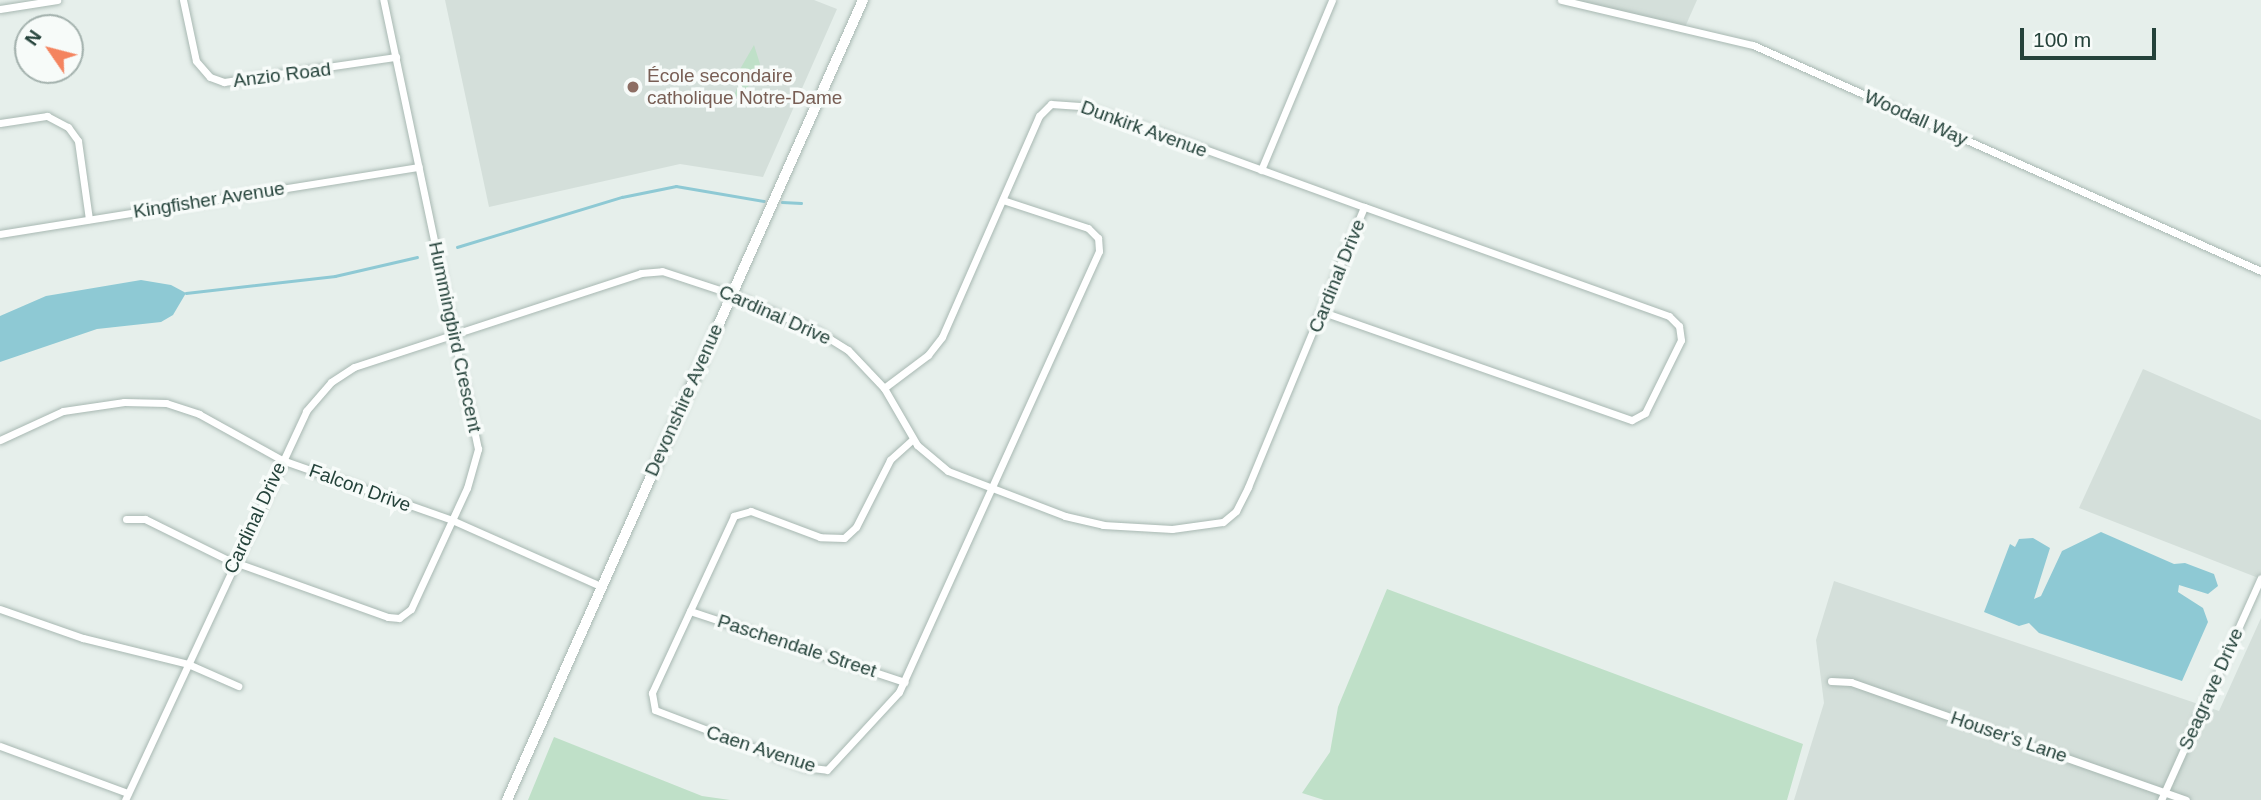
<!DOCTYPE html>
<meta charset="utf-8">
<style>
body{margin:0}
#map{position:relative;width:2261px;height:800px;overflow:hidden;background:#e6efeb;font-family:Helvetica,sans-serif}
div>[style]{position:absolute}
.built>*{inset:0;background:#d4dfda}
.green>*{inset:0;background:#bfe0c8}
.water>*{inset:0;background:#8ec9d4}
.stream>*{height:2.5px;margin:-1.25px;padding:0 1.25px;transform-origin:1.25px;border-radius:1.25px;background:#8ec9d4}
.roads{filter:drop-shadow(0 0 2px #a8b8b2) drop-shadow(0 0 2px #a8b8b2)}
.street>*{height:7px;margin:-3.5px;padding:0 3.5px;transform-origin:3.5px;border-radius:3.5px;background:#fff}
.secondary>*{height:10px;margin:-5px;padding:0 5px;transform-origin:5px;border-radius:5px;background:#fff}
.dots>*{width:19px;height:19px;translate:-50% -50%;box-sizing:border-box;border:4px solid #f7fbf9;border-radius:50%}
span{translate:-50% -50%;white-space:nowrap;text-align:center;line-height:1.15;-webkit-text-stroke:7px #f7fbf9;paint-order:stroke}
.street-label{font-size:19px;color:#24423a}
.education-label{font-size:19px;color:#785e54}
.left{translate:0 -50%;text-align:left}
.north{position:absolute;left:14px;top:14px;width:70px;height:70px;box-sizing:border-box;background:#f7fbf9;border:2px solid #a3b1ad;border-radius:50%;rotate:305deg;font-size:19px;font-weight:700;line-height:28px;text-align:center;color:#24423a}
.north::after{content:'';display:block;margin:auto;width:24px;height:32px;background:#f4845f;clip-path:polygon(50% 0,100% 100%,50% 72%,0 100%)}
.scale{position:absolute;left:2020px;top:28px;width:136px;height:32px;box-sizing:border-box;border:4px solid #24423a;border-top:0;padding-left:9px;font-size:21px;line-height:24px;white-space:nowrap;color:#24423a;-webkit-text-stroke:5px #f7fbf9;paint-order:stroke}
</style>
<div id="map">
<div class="built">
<i style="clip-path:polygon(445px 0,814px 0,837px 9px,763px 177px,680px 164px,489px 207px)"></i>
<i style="clip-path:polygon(1561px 0,1697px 0,1685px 27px)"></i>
<i style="clip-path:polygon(2143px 369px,2261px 420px,2261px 579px,2079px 508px)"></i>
<i style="clip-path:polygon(1834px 581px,2219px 711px,2261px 618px,2261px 800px,1794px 800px,1824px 703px,1816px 640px)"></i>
</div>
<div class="green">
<i style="clip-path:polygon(754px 45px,760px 64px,756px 80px,732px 100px,741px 79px,736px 76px)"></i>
<i style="clip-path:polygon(1387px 589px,1803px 744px,1787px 800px,1324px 800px,1302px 793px,1330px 752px,1338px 707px)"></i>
<i style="clip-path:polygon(554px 737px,702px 796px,730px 800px,528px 800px)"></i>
</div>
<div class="water">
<i style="clip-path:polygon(141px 280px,171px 285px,186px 293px,173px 315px,161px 322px,97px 329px,0 362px,0 316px,46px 296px)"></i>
<i style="clip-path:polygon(2101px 532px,2174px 564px,2185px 563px,2214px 574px,2218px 586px,2208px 594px,2179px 585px,2178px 592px,2203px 608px,2208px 622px,2182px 681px,2039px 633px,2029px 623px,2019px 626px,1984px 612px,2010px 544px,2015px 547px,2019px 539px,2033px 538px,2050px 548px,2034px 599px,2041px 596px,2062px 551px)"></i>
</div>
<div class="stream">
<i style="left:782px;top:202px;width:19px;rotate:3deg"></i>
<i style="left:457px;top:247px;width:172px;rotate:-16.9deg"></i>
<i style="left:622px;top:197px;width:55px;rotate:-11.5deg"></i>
<i style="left:676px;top:186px;width:89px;rotate:9.7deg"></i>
<i style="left:186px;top:293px;width:150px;rotate:-6.5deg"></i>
<i style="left:335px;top:276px;width:84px;rotate:-13deg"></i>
</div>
<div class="roads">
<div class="street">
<i style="left:183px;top:0;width:62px;rotate:78deg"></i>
<i style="left:196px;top:61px;width:21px;rotate:49deg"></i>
<i style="left:210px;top:77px;width:15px;rotate:20deg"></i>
<i style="left:224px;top:82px;width:174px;rotate:-8.3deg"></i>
<i style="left:1561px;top:0;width:197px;rotate:13.2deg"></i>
<i style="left:1753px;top:45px;width:556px;rotate:23.98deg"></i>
<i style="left:0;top:9px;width:58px;rotate:-9deg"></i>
<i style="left:0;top:123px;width:48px;rotate:-8.5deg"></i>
<i style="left:47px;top:116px;width:24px;rotate:28deg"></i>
<i style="left:68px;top:127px;width:17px;rotate:54deg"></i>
<i style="left:78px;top:141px;width:79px;rotate:82deg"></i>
<i style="left:1261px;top:170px;width:184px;rotate:-67.3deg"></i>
<i style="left:0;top:234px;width:424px;rotate:-9.1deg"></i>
<i style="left:1323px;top:312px;width:327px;rotate:19.3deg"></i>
<i style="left:1632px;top:420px;width:15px;rotate:-28deg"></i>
<i style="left:1645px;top:413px;width:81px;rotate:-63.7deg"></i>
<i style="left:1681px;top:340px;width:14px;rotate:-98deg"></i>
<i style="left:1679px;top:326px;width:14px;rotate:-135deg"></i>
<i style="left:1669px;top:316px;width:324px;rotate:-160.3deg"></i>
<i style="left:913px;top:439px;width:31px;rotate:138deg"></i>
<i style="left:890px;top:460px;width:75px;rotate:116.9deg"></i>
<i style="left:856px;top:527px;width:16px;rotate:137deg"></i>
<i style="left:844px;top:538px;width:24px;rotate:-178deg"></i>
<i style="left:820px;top:537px;width:74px;rotate:-159.4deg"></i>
<i style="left:751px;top:511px;width:18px;rotate:164deg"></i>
<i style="left:734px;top:516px;width:195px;rotate:114.9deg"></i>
<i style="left:652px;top:693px;width:17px;rotate:80deg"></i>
<i style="left:655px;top:710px;width:160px;rotate:20.9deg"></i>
<i style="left:804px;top:767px;width:23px;rotate:7deg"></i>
<i style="left:827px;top:770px;width:106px;rotate:-47.3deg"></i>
<i style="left:899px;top:692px;width:484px;rotate:-65.6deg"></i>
<i style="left:1099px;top:251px;width:13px;rotate:-94deg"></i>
<i style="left:1098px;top:238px;width:14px;rotate:-135deg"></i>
<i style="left:1088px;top:228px;width:89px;rotate:-161.8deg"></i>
<i style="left:0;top:440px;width:69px;rotate:-24.7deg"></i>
<i style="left:63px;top:411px;width:62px;rotate:-8.4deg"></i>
<i style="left:124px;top:402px;width:42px;rotate:1.4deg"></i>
<i style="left:166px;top:403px;width:35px;rotate:18deg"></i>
<i style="left:199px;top:414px;width:95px;rotate:29deg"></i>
<i style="left:282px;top:460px;width:180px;rotate:19.4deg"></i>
<i style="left:452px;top:520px;width:162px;rotate:24deg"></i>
<i style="left:126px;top:519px;width:19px"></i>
<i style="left:145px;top:519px;width:90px;rotate:26.3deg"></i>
<i style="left:226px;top:559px;width:172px;rotate:19.7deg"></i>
<i style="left:388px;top:617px;width:11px;rotate:5deg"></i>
<i style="left:399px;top:618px;width:15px;rotate:-37deg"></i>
<i style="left:411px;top:609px;width:133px;rotate:-65.2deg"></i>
<i style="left:467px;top:488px;width:41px;rotate:-74.2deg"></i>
<i style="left:478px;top:449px;width:459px;rotate:-101.9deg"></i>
<i style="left:0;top:609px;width:88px;rotate:19.3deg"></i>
<i style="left:83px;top:638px;width:108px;rotate:13.9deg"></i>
<i style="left:188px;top:664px;width:55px;rotate:23.7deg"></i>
<i style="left:690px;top:611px;width:226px;rotate:18.3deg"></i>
<i style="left:1831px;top:681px;width:20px;rotate:3deg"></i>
<i style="left:1851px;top:682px;width:355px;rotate:19.4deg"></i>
<i style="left:0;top:746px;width:136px;rotate:20.2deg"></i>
<i style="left:125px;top:800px;width:429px;rotate:-65deg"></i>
<i style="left:306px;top:411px;width:38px;rotate:-49deg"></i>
<i style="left:331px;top:382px;width:27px;rotate:-33deg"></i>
<i style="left:354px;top:367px;width:302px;rotate:-18.1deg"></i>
<i style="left:641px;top:273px;width:21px;rotate:-5deg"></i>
<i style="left:662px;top:271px;width:74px;rotate:18.2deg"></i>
<i style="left:732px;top:294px;width:95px;rotate:23.6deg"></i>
<i style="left:819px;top:332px;width:34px;rotate:32deg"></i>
<i style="left:848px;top:350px;width:52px;rotate:46.5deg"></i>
<i style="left:884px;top:388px;width:66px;rotate:59.9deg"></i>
<i style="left:917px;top:445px;width:40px;rotate:40deg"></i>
<i style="left:948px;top:471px;width:125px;rotate:21deg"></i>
<i style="left:1065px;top:516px;width:39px;rotate:13deg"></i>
<i style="left:1103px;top:525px;width:69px;rotate:3.3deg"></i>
<i style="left:1172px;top:529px;width:51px;rotate:-7.8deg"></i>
<i style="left:1223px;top:522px;width:17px;rotate:-40deg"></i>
<i style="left:1236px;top:511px;width:27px;rotate:-63deg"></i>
<i style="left:1248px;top:487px;width:303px;rotate:-67.5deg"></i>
<i style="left:1364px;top:207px;width:249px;rotate:-160deg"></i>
<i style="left:1130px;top:122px;width:52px;rotate:-162.3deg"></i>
<i style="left:1080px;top:106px;width:29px;rotate:-176deg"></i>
<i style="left:1051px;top:104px;width:17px;rotate:135deg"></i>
<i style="left:1039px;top:116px;width:241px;rotate:113.7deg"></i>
<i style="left:942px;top:337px;width:23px;rotate:128deg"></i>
<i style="left:928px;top:355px;width:55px;rotate:143.1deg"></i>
<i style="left:2161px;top:800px;width:243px;rotate:-65.8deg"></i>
</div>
<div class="secondary">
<i style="left:507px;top:800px;width:876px;rotate:-66.01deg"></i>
</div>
</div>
<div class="dots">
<i style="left:633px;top:87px;background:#8d6e63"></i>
</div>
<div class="street-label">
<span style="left:282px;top:75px;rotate:-7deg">Anzio Road</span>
<span style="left:1916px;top:118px;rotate:24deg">Woodall Way</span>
<span style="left:1144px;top:129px;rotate:20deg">Dunkirk Avenue</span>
<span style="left:209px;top:200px;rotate:-9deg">Kingfisher Avenue</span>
<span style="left:1337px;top:276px;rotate:-68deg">Cardinal Drive</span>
<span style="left:775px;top:315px;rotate:24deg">Cardinal Drive</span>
<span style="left:455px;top:337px;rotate:78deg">Hummingbird Crescent</span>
<span style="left:684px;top:400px;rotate:-66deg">Devonshire Avenue</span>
<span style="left:360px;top:488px;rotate:20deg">Falcon Drive</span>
<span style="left:255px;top:518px;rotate:-65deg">Cardinal Drive</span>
<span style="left:797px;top:646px;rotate:18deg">Paschendale Street</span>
<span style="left:2211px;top:689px;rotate:-66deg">Seagrave Drive</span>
<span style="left:2009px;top:737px;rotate:19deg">Houser's Lane</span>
<span style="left:761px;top:749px;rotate:18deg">Caen Avenue</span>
</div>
<div class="education-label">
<span class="left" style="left:647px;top:87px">École secondaire<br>catholique Notre-Dame</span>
</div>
<div class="north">N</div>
<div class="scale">100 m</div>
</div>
